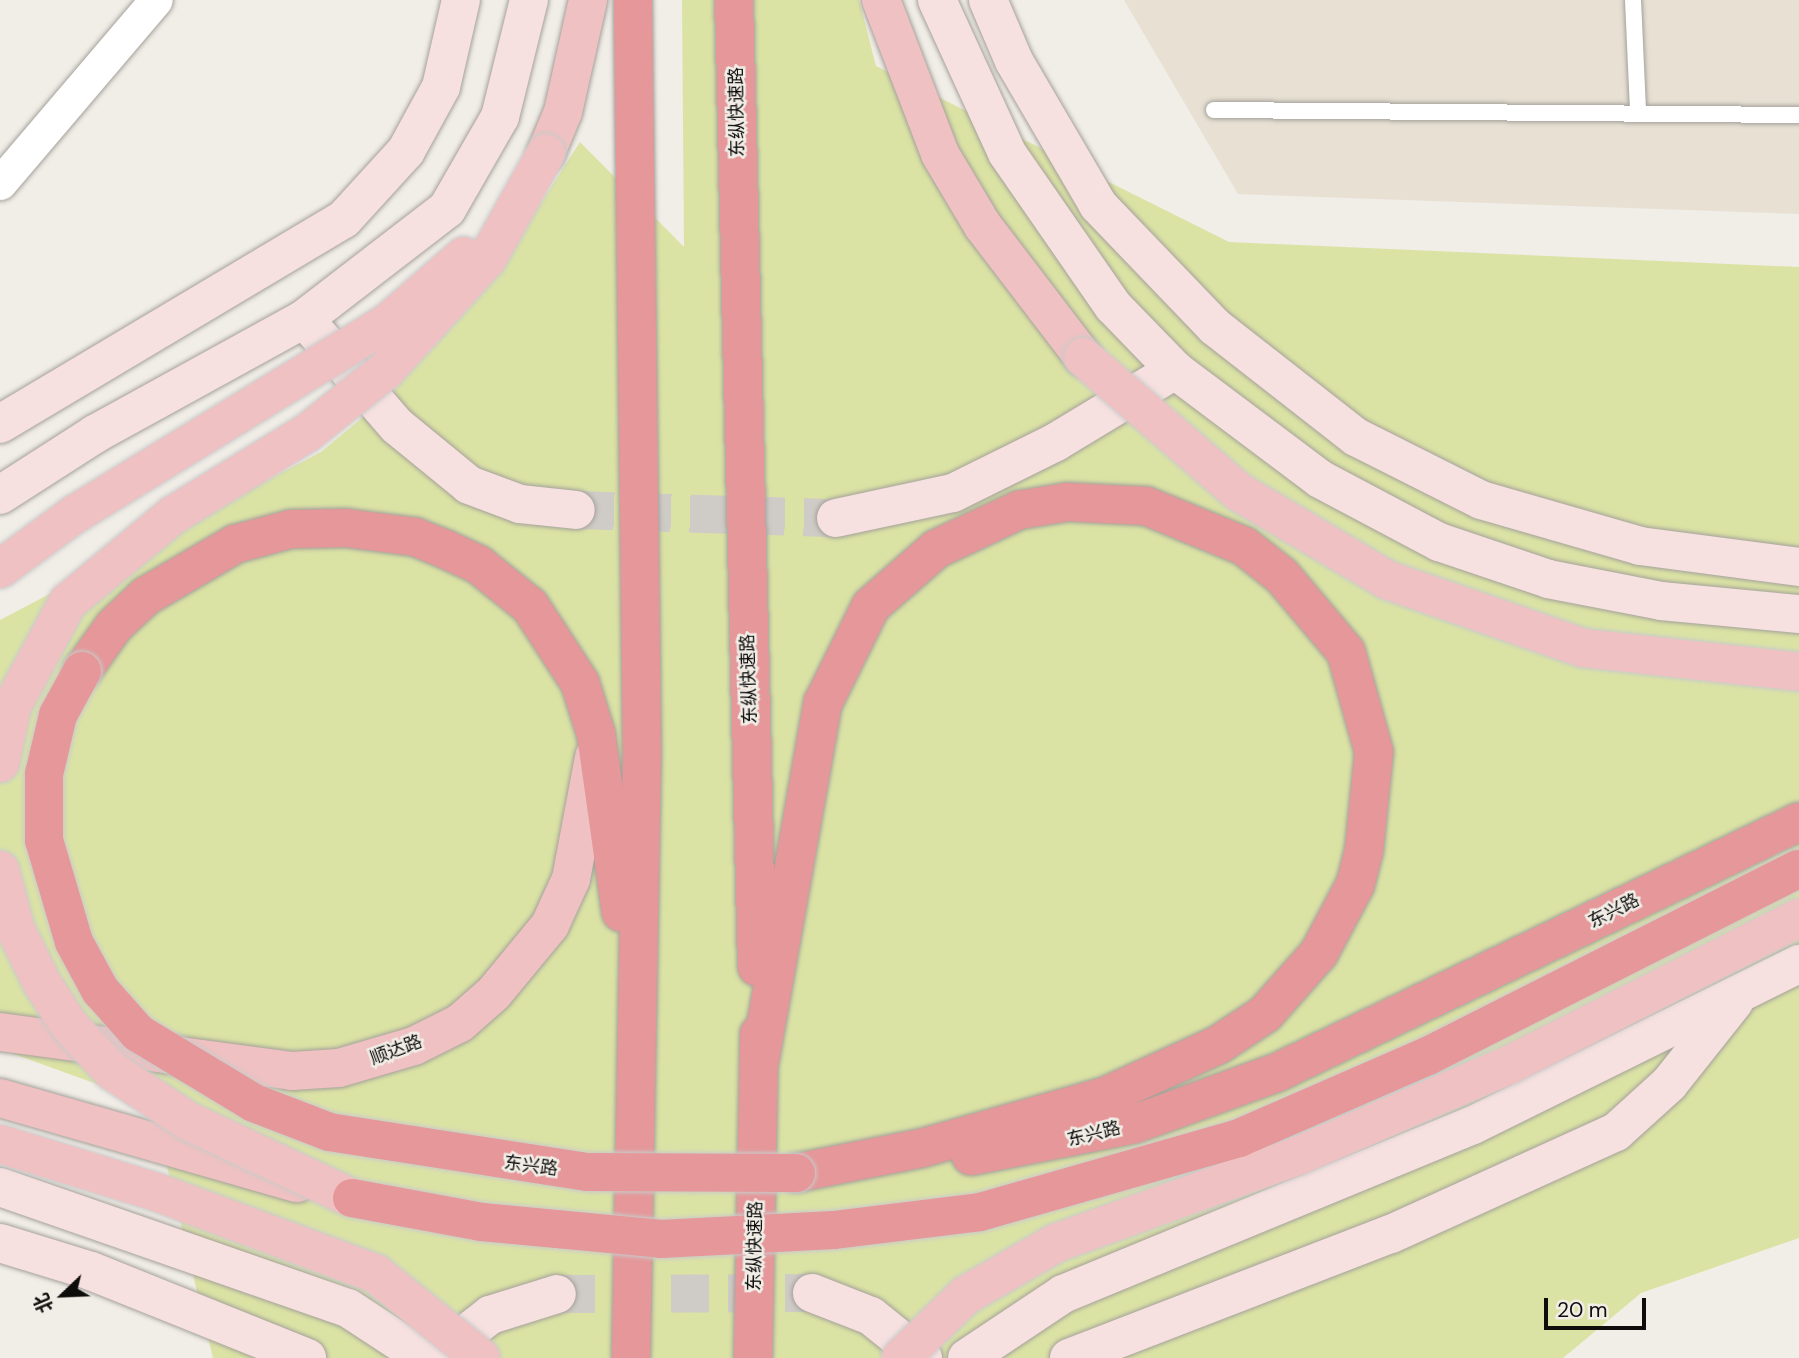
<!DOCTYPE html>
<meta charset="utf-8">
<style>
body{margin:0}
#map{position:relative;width:1799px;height:1358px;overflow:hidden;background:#f1ede7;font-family:"DM Sans","Noto Sans SC",sans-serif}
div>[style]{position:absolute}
.built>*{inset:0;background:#e7e0d3}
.green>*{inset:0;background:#dbe3a4}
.secondary-tunnel>*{height:38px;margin-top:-19px;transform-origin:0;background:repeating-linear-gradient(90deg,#cfcbc6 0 38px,transparent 0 57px)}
.roads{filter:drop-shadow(0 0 2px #a4a19b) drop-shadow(0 0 2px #a4a19b)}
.lane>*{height:16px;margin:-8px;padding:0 8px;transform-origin:8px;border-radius:8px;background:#fff}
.street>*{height:33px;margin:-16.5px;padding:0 16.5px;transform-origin:16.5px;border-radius:16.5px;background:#fff}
.secondary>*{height:38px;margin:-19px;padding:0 19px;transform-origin:19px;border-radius:19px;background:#f7e0e0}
.primary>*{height:38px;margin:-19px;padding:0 19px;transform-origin:19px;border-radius:19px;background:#efc1c2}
.highway>*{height:38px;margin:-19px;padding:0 19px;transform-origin:19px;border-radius:19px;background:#e59799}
.bridges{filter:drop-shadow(0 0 2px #cacac9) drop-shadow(0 0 2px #cacac9)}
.primary-bridge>*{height:38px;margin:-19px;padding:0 19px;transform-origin:19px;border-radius:19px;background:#efc1c2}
.highway-bridge>*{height:38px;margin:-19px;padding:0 19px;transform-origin:19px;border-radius:19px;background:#e59799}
span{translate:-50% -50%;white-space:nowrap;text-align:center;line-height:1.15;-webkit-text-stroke:5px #f1ede7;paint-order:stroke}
.street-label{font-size:18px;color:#0e0d0b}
.north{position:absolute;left:28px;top:1260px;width:70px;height:70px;-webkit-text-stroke:5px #f1ede7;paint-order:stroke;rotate:247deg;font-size:19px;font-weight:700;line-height:28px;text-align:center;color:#0e0d0b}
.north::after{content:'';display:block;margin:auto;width:24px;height:32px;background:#0e0d0b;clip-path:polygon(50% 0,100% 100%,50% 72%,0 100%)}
.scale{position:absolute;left:1544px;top:1298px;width:102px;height:32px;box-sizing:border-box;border:4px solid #0e0d0b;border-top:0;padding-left:9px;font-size:21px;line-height:24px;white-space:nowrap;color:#0e0d0b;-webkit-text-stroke:5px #f1ede7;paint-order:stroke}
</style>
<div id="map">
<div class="built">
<i style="clip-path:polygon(1124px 0,1799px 0,1799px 214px,1238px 194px)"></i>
</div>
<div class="green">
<i style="clip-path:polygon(682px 0,859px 0,876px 66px,1229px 242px,1799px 267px,1799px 1238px,1641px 1293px,1563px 1358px,213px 1358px,152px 1104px,0 1049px,0 620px,321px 452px,387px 397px,485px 290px,580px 142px,684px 247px)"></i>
</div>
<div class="secondary-tunnel">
<i style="left:576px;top:510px;width:260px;rotate:1.8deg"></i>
<i style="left:557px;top:1294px;width:255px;rotate:-0.2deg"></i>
</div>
<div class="roads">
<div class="lane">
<i style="left:1633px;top:0;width:110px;rotate:87.4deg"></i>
<i style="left:1214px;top:110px;width:585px;rotate:0.49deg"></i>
</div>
<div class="street">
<i style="left:0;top:183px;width:240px;rotate:-49.6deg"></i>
</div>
<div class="secondary">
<i style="left:937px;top:0;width:168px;rotate:65.4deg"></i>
<i style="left:1007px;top:153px;width:186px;rotate:55.3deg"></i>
<i style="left:1113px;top:306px;width:89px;rotate:45.9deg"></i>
<i style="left:1175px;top:370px;width:181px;rotate:36.9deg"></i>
<i style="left:1320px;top:479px;width:135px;rotate:27.9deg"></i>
<i style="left:1439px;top:542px;width:115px;rotate:18.7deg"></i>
<i style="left:1548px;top:579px;width:115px;rotate:11deg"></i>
<i style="left:1661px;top:601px;width:139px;rotate:5.4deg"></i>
<i style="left:988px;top:0;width:66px;rotate:66.9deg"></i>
<i style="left:1014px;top:61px;width:167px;rotate:59.7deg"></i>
<i style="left:1098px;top:205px;width:169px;rotate:46.2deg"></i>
<i style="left:1215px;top:327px;width:179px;rotate:38deg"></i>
<i style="left:1356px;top:437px;width:140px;rotate:26.7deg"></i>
<i style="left:1481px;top:500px;width:166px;rotate:16.1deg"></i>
<i style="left:1640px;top:546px;width:160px;rotate:7.5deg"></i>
<i style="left:314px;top:330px;width:127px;rotate:49.2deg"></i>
<i style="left:397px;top:426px;width:93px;rotate:39.3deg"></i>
<i style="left:469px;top:485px;width:54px;rotate:20.4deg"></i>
<i style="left:520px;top:504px;width:56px;rotate:6.1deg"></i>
<i style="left:0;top:424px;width:400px;rotate:-30.8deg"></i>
<i style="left:344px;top:219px;width:92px;rotate:-47.6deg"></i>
<i style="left:406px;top:151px;width:73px;rotate:-61.3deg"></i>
<i style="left:441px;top:87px;width:89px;rotate:-77.1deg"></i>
<i style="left:0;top:495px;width:113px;rotate:-32.7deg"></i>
<i style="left:95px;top:434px;width:239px;rotate:-28.8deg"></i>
<i style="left:304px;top:319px;width:180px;rotate:-37.6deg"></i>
<i style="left:447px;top:209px;width:106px;rotate:-60.1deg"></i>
<i style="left:500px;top:117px;width:121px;rotate:-76.1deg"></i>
<i style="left:836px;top:518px;width:120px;rotate:-12.1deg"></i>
<i style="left:953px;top:493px;width:115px;rotate:-26.3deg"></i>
<i style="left:1056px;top:442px;width:139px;rotate:-31.2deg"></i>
<i style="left:0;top:1187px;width:368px;rotate:19.2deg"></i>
<i style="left:348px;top:1308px;width:91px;rotate:33.3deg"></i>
<i style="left:0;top:1243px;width:95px;rotate:17.1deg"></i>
<i style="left:91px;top:1271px;width:233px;rotate:21.9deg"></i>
<i style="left:812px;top:1293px;width:63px;rotate:21.3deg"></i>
<i style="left:871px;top:1316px;width:67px;rotate:38.9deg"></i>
<i style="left:435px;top:1358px;width:70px;rotate:-38deg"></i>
<i style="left:490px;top:1315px;width:70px;rotate:-17.4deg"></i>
<i style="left:967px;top:1358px;width:115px;rotate:-33.7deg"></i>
<i style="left:1063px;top:1294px;width:443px;rotate:-22.4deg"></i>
<i style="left:1473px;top:1125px;width:364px;rotate:-26.3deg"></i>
<i style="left:1069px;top:1358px;width:345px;rotate:-21.1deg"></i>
<i style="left:1391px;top:1234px;width:247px;rotate:-24.4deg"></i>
<i style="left:1616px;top:1132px;width:72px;rotate:-42.2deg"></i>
<i style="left:1669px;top:1084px;width:105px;rotate:-51.6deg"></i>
</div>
<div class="primary">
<i style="left:881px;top:0;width:165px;rotate:69deg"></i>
<i style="left:940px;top:154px;width:84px;rotate:59.2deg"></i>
<i style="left:983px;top:226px;width:165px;rotate:52.6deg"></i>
<i style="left:546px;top:153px;width:44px;rotate:-67.5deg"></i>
<i style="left:563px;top:112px;width:115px;rotate:-77.4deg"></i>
<i style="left:0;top:1032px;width:295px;rotate:7.6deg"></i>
<i style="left:292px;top:1071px;width:47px;rotate:-3.7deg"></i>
<i style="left:339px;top:1068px;width:78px;rotate:-16.3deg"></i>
<i style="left:414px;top:1046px;width:51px;rotate:-26.6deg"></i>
<i style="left:460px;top:1023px;width:45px;rotate:-41.4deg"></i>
<i style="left:494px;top:993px;width:88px;rotate:-50.5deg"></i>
<i style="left:550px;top:925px;width:51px;rotate:-65.5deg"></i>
<i style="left:571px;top:879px;width:124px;rotate:-79.3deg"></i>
<i style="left:0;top:1098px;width:309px;rotate:16deg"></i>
</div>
<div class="highway">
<i style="left:734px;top:0;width:967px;rotate:88.64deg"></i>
<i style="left:82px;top:671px;width:55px;rotate:-54.6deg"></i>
<i style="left:114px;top:626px;width:44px;rotate:-43.2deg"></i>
<i style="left:146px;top:596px;width:103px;rotate:-30.3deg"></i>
<i style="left:235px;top:544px;width:58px;rotate:-15deg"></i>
<i style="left:291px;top:529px;width:55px;rotate:-1deg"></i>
<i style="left:346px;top:528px;width:70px;rotate:7.4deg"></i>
<i style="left:415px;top:537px;width:32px;rotate:22deg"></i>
<i style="left:445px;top:549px;width:38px;rotate:25deg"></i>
<i style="left:479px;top:565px;width:65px;rotate:38.8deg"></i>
<i style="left:530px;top:606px;width:92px;rotate:57deg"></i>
<i style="left:580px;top:683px;width:53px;rotate:72.6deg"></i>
<i style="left:596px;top:734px;width:180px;rotate:82deg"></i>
<i style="left:760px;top:1059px;width:362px;rotate:-80deg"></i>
<i style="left:823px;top:703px;width:108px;rotate:-63.7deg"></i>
<i style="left:871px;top:606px;width:86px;rotate:-41.2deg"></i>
<i style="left:936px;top:549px;width:92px;rotate:-25.2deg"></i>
<i style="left:1019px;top:510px;width:49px;rotate:-9.5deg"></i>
<i style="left:1067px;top:502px;width:79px;rotate:2.9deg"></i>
<i style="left:1146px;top:506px;width:106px;rotate:22.2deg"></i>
<i style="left:1244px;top:546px;width:48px;rotate:38.3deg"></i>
<i style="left:1282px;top:576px;width:99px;rotate:49.9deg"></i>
<i style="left:1346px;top:652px;width:104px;rotate:74.4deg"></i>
<i style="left:1374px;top:752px;width:99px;rotate:95.8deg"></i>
<i style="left:1364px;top:850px;width:36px;rotate:104deg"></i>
<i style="left:1355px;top:885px;width:77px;rotate:117.9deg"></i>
<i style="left:1319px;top:953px;width:81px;rotate:131.5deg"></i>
<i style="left:1265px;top:1014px;width:56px;rotate:146.6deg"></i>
<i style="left:1218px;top:1045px;width:123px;rotate:155.5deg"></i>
<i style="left:1106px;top:1096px;width:191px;rotate:164.2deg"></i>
<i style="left:922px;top:1148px;width:128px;rotate:168.8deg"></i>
<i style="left:971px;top:1156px;width:167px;rotate:-11deg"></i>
<i style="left:1135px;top:1124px;width:150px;rotate:-19.9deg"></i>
<i style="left:1276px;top:1073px;width:580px;rotate:-25.64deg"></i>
<i style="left:631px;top:1358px;width:606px;rotate:-88.96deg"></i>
<i style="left:642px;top:752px;width:752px;rotate:-90.69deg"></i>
<i style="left:753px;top:1358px;width:324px;rotate:-88.9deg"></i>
</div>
</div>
<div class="bridges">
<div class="primary-bridge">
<i style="left:1083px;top:357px;width:206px;rotate:40.9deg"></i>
<i style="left:1239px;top:492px;width:172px;rotate:30.7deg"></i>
<i style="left:1387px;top:580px;width:207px;rotate:19.1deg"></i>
<i style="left:1583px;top:648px;width:217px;rotate:6.3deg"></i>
<i style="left:0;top:569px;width:93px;rotate:-36.3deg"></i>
<i style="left:75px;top:514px;width:366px;rotate:-31.5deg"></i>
<i style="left:387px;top:323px;width:102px;rotate:-41deg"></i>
<i style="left:0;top:763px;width:58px;rotate:-78.1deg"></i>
<i style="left:12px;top:706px;width:118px;rotate:-61.7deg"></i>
<i style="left:68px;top:602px;width:136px;rotate:-39.6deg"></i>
<i style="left:173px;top:515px;width:157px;rotate:-31.5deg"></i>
<i style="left:307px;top:433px;width:101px;rotate:-38.6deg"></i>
<i style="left:386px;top:370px;width:150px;rotate:-47.7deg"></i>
<i style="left:487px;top:259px;width:121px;rotate:-60.9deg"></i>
<i style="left:0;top:870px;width:60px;rotate:75.5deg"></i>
<i style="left:15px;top:928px;width:61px;rotate:63.9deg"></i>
<i style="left:42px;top:983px;width:50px;rotate:57.3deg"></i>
<i style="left:69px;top:1025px;width:63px;rotate:46.9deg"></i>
<i style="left:112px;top:1071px;width:91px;rotate:33.3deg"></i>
<i style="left:188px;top:1121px;width:181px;rotate:25.2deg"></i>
<i style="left:0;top:1144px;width:163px;rotate:17.1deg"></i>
<i style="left:156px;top:1192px;width:235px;rotate:20.4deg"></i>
<i style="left:376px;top:1274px;width:134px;rotate:38.7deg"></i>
<i style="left:901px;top:1358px;width:91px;rotate:-44.1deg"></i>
<i style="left:966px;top:1295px;width:104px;rotate:-30deg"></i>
<i style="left:1056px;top:1243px;width:259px;rotate:-19.8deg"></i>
<i style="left:1300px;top:1155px;width:228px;rotate:-23.3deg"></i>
<i style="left:1509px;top:1065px;width:325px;rotate:-26.9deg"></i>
</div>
<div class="highway-bridge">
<i style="left:82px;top:671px;width:50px;rotate:118.6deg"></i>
<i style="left:58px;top:715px;width:61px;rotate:103.3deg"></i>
<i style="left:44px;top:774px;width:66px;rotate:90deg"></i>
<i style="left:44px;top:840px;width:106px;rotate:73.6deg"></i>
<i style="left:74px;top:942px;width:55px;rotate:61.6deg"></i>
<i style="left:100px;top:990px;width:57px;rotate:48.5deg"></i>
<i style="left:138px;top:1033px;width:135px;rotate:31.1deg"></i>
<i style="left:254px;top:1103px;width:80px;rotate:21.1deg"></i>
<i style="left:329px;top:1132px;width:261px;rotate:8.8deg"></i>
<i style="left:587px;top:1172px;width:209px;rotate:0.3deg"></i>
<i style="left:352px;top:1198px;width:132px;rotate:10.5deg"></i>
<i style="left:482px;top:1222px;width:180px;rotate:5.4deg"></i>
<i style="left:661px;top:1239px;width:173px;rotate:-3deg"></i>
<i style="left:834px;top:1230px;width:147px;rotate:-7deg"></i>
<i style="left:980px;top:1212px;width:269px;rotate:-15.9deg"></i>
<i style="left:1239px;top:1138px;width:206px;rotate:-23.5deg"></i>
<i style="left:1428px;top:1056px;width:415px;rotate:-26.8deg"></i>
</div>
</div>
<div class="street-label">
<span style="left:737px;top:112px;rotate:-91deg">东纵快速路</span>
<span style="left:749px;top:679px;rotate:-92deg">东纵快速路</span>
<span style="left:1614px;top:911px;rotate:-27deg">东兴路</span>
<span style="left:396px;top:1050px;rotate:-20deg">顺达路</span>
<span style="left:1094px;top:1134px;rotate:-14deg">东兴路</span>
<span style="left:531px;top:1166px;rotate:7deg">东兴路</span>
<span style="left:755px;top:1246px;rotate:-89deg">东纵快速路</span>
</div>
<div class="north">北</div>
<div class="scale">20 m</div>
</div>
